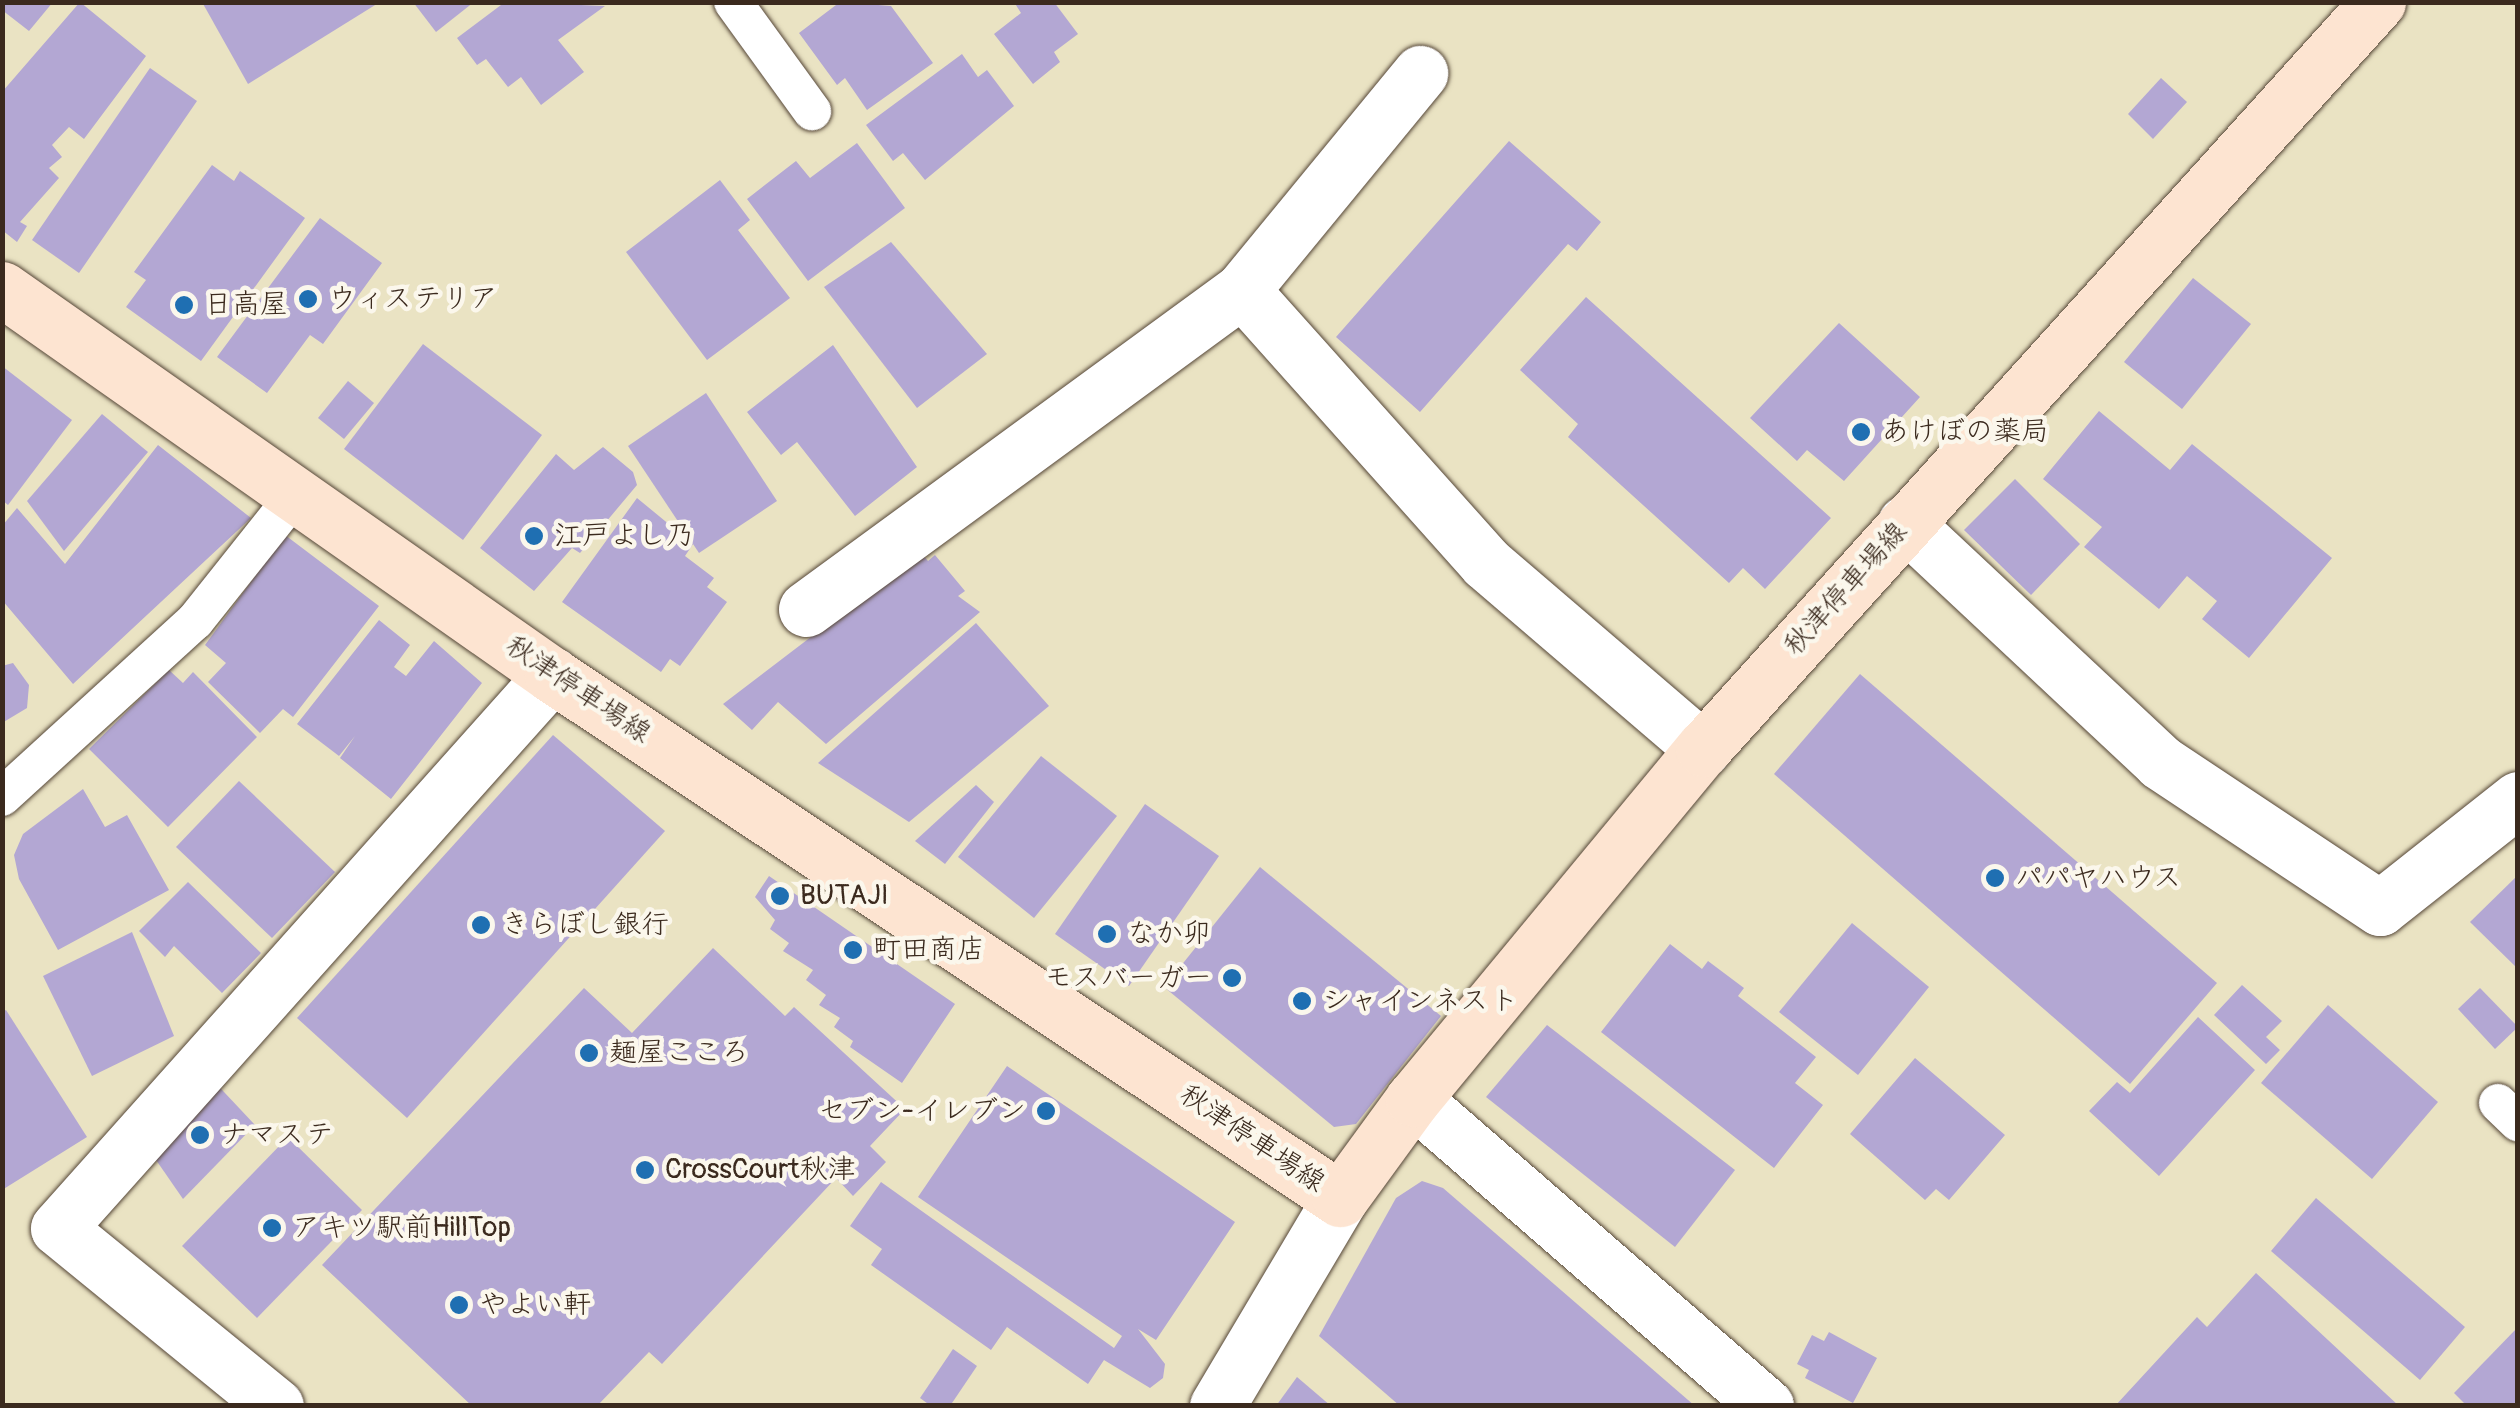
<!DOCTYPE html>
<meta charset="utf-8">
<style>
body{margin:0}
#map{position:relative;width:2520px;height:1408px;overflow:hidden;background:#eae3c3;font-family:Pangolin,"Klee One",sans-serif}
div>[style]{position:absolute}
.building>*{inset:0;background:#b3a7d3}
.roads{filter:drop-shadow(0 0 2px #554637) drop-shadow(0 0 2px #554637)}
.lane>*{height:38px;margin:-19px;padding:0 19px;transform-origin:19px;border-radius:19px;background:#fff}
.street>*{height:55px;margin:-27.5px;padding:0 27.5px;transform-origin:27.5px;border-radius:27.5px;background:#fff}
.secondary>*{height:55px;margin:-27.5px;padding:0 27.5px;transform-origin:27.5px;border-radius:27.5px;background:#fde4d1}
.dots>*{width:28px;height:28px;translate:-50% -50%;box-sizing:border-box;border:5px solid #fbf7ec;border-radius:50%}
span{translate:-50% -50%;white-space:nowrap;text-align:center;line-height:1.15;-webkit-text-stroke:9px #fbf7ec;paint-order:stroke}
.poi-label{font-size:28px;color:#3b2a1e}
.left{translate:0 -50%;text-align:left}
.right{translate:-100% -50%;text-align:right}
.street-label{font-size:28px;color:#3b2a1e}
.frame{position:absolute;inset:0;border:5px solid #3b2a1e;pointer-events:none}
</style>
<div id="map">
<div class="building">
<i style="clip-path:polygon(2px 2px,53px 2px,29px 31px,2px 10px)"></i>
<i style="clip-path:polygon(80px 2px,146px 56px,84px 139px,69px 127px,52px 145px,62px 157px,49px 168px,59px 178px,20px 222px,27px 226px,17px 242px,2px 230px,2px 92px)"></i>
<i style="clip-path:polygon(202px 2px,380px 2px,248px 84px)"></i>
<i style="clip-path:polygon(413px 2px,474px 2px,436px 32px)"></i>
<i style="clip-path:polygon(505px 2px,605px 6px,558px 40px,584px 72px,541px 105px,521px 77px,508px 87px,486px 59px,477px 65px,457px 38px)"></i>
<i style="clip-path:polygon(840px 2px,891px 6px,933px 63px,867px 110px,845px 78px,837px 85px,799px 33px)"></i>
<i style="clip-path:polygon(1014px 2px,1054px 2px,1078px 34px,1054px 52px,1060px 62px,1033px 84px,994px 34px,1021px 13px)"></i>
<i style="clip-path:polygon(962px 54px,978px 77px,987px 70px,1014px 106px,925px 180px,903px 153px,893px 161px,866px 125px)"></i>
<i style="clip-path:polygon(150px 68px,197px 101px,79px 273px,32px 240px)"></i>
<i style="clip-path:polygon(2161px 78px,2187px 102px,2153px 139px,2128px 114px)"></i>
<i style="clip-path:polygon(1509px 141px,1601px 222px,1577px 251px,1568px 244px,1420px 412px,1336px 337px)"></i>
<i style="clip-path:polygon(857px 143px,905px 208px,808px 281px,747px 199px,796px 161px,810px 178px)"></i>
<i style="clip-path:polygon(212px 165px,234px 181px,240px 171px,305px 218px,201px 361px,126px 307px,146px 280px,134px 272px)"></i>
<i style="clip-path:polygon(720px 180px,750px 220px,738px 230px,790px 298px,707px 360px,626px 252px)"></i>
<i style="clip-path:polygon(320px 218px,382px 263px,323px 344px,310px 335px,267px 393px,217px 357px)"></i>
<i style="clip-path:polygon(891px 242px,987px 354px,917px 408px,824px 287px)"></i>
<i style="clip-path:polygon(2193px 278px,2251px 324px,2182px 409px,2124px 362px)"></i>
<i style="clip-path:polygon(1586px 297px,1831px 518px,1765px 589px,1743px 568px,1729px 583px,1568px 437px,1578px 424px,1520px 370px)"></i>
<i style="clip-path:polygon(1839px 323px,1920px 397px,1844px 481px,1807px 450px,1797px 461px,1750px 418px)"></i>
<i style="clip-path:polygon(423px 344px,542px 435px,463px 540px,344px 449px)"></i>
<i style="clip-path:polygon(833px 345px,917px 467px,855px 516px,797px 442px,781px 455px,747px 412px)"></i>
<i style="clip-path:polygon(2px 366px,72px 420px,8px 505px,2px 500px)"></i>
<i style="clip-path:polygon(348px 381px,374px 403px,344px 439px,318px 418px)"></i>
<i style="clip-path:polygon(706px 393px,777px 501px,699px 553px,628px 446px)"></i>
<i style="clip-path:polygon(2099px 411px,2170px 470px,2192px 444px,2332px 558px,2249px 658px,2202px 619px,2217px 601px,2187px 576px,2159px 609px,2084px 547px,2102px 527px,2043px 479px)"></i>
<i style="clip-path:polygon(102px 414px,148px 452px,64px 551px,27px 501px)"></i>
<i style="clip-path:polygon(158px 445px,251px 518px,73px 684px,2px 600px,2px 526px,17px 508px,65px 564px)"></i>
<i style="clip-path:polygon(603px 447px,633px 472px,637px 485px,580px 553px,572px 548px,534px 591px,480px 548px,556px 454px,574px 470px)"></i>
<i style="clip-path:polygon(2015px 479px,2080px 544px,2031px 595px,1964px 530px)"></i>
<i style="clip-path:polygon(637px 498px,693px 544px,685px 556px,714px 578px,707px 587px,727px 602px,680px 666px,670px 659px,661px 672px,562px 602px)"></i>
<i style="clip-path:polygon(285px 535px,379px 606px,293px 717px,283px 709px,260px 733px,208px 682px,226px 663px,205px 645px)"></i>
<i style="clip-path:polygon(921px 553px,928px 561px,935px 555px,965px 591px,958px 596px,980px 612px,826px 744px,778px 702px,752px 730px,723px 704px)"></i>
<i style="clip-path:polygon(379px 620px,410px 645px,394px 667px,406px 676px,434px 641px,482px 683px,391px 799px,340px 758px,355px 736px,339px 756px,297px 724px)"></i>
<i style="clip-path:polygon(976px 623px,1049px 706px,909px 822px,818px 763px)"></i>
<i style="clip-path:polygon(13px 663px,29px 685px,27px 708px,2px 723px,2px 666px)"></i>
<i style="clip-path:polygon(169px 670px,183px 683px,193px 672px,257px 737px,168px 827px,89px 749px)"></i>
<i style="clip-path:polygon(1860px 674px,2217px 983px,2130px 1084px,1774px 774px)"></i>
<i style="clip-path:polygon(553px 735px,665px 831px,407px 1118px,297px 1018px)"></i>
<i style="clip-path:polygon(1041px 756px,1117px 816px,1034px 918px,958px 857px)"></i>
<i style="clip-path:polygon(239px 781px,335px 872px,272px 938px,176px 847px)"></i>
<i style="clip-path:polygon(976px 785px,994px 802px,945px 864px,915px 841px)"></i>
<i style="clip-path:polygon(83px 789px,105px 827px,127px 815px,169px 890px,58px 950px,19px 879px,14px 855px,23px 834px)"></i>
<i style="clip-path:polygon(1145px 804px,1219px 856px,1129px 986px,1055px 934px)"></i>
<i style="clip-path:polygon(1260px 867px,1441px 1016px,1356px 1124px,1334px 1127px,1164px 987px)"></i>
<i style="clip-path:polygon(2518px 875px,2518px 969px,2470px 922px)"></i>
<i style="clip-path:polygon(769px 876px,955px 1004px,902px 1083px,850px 1047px,853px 1041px,834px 1027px,840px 1018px,819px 1005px,826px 995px,806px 980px,813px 970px,783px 951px,789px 943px,770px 929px,775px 920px,755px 897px)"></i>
<i style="clip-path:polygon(188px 882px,261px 953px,222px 993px,174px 946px,165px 957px,139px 931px)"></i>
<i style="clip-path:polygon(1852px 923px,1929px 987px,1858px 1075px,1779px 1012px)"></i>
<i style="clip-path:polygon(132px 932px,174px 1036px,92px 1076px,43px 976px)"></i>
<i style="clip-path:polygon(1670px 944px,1702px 969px,1708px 961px,1744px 988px,1738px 996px,1816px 1057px,1795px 1083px,1823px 1105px,1774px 1168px,1601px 1032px)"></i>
<i style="clip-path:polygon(713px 948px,785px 1016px,794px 1007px,905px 1109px,870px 1146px,886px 1162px,853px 1196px,836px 1178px,662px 1364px,649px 1352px,597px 1406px,472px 1406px,322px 1265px,584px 988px,632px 1033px)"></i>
<i style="clip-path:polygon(2242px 985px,2282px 1021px,2266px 1037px,2280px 1050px,2266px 1064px,2214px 1015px)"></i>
<i style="clip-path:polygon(2480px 988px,2518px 1027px,2495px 1049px,2458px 1009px)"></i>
<i style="clip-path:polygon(2328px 1005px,2438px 1102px,2372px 1179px,2261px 1083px)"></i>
<i style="clip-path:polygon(6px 1010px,87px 1137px,2px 1190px,2px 1012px)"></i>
<i style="clip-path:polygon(2198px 1017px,2255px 1070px,2159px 1176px,2089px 1111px,2117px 1082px,2130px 1093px)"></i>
<i style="clip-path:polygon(1547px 1025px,1735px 1170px,1675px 1247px,1486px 1097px)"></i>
<i style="clip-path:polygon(1915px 1058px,2005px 1135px,1949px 1200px,1936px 1189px,1925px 1200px,1850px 1134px)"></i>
<i style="clip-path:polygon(1007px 1066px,1235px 1222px,1156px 1340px,1138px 1329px,1165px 1364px,1163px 1378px,1150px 1388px,1104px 1360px,1088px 1384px,1007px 1327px,991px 1350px,871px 1265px,882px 1249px,850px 1226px,881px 1182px,1114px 1348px,1122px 1336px,918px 1197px)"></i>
<i style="clip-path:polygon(209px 1076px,255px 1125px,183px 1199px,145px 1144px)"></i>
<i style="clip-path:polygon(288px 1137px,362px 1210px,257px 1318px,182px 1246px)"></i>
<i style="clip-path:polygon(1422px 1181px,1443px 1188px,1695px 1406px,1400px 1406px,1319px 1336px,1396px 1198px)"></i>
<i style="clip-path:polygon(2316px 1198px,2465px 1327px,2420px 1380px,2271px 1251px)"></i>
<i style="clip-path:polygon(2256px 1273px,2399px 1406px,2115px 1406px,2197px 1317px,2207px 1327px)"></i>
<i style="clip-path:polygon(2518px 1327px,2518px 1406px,2467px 1406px,2454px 1393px)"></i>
<i style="clip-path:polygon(1829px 1332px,1877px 1358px,1853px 1403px,1805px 1378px,1809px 1370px,1797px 1364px,1812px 1335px,1824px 1341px)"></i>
<i style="clip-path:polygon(953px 1349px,977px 1366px,950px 1406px,931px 1406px,920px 1398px)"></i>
<i style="clip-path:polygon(1297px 1377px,1331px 1406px,1276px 1406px)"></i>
</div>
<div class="roads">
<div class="lane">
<i style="left:733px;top:2px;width:135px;rotate:54.1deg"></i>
<i style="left:2px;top:797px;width:261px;rotate:-42.4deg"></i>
<i style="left:195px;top:621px;width:162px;rotate:-51.5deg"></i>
<i style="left:2498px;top:1103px;width:28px;rotate:44deg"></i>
</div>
<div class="street">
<i style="left:1242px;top:290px;width:281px;rotate:-50.6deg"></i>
<i style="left:1905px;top:523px;width:349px;rotate:43.1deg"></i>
<i style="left:2160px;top:762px;width:264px;rotate:33.6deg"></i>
<i style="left:2380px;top:908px;width:176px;rotate:-38.3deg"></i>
<i style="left:806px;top:609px;width:540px;rotate:-36.19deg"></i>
<i style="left:1242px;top:290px;width:366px;rotate:48.2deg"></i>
<i style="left:1486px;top:563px;width:286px;rotate:40.6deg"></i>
<i style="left:1413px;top:1099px;width:468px;rotate:41deg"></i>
<i style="left:276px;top:1406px;width:281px;rotate:-140.8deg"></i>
<i style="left:58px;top:1228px;width:742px;rotate:-48.23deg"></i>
<i style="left:1217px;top:1406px;width:241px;rotate:-59.3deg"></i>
</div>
<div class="secondary">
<i style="left:2px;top:289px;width:672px;rotate:35.06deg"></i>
<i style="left:552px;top:675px;width:946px;rotate:33.62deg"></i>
<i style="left:1340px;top:1199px;width:124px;rotate:-53.9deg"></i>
<i style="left:1413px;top:1099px;width:455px;rotate:-50.4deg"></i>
<i style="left:1703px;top:749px;width:1007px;rotate:-47.9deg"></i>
</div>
</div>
<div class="dots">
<i style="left:308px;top:299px;background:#1f6fb2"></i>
<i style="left:184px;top:305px;background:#1f6fb2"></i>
<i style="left:1861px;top:432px;background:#1f6fb2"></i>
<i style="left:534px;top:536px;background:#1f6fb2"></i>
<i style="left:1995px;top:878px;background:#1f6fb2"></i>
<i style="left:780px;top:896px;background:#1f6fb2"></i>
<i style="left:481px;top:925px;background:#1f6fb2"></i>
<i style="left:1107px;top:934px;background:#1f6fb2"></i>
<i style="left:853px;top:950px;background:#1f6fb2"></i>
<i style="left:1232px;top:978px;background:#1f6fb2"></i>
<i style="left:1302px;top:1001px;background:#1f6fb2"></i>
<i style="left:589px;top:1053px;background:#1f6fb2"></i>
<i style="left:1046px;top:1111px;background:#1f6fb2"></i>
<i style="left:200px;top:1135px;background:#1f6fb2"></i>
<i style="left:645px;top:1170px;background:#1f6fb2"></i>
<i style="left:272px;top:1228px;background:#1f6fb2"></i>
<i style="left:459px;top:1305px;background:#1f6fb2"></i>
</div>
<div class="poi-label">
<span class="left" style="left:328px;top:299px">ウィステリア</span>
<span class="left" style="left:204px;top:305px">日高屋</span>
<span class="left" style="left:1881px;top:432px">あけぼの薬局</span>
<span class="left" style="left:554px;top:536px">江戸よし乃</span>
<span class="left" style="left:2015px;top:878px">パパヤハウス</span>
<span class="left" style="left:800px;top:896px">BUTAJI</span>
<span class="left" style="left:501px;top:925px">きらぼし銀行</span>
<span class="left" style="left:1127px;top:934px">なか卯</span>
<span class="left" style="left:873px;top:950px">町田商店</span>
<span class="right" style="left:1212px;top:978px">モスバーガー</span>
<span class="left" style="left:1322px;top:1001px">シャインネスト</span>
<span class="left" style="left:609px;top:1053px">麺屋こころ</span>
<span class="right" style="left:1026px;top:1111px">セブン-イレブン</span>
<span class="left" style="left:220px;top:1135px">ナマステ</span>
<span class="left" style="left:665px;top:1170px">CrossCourt秋津</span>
<span class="left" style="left:292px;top:1228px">アキツ駅前HillTop</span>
<span class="left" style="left:479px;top:1305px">やよい軒</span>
</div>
<div class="street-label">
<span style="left:1846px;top:589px;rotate:-48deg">秋津停車場線</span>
<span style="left:578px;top:690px;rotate:34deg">秋津停車場線</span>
<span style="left:1252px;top:1139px;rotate:34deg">秋津停車場線</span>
</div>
<div class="frame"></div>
</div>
